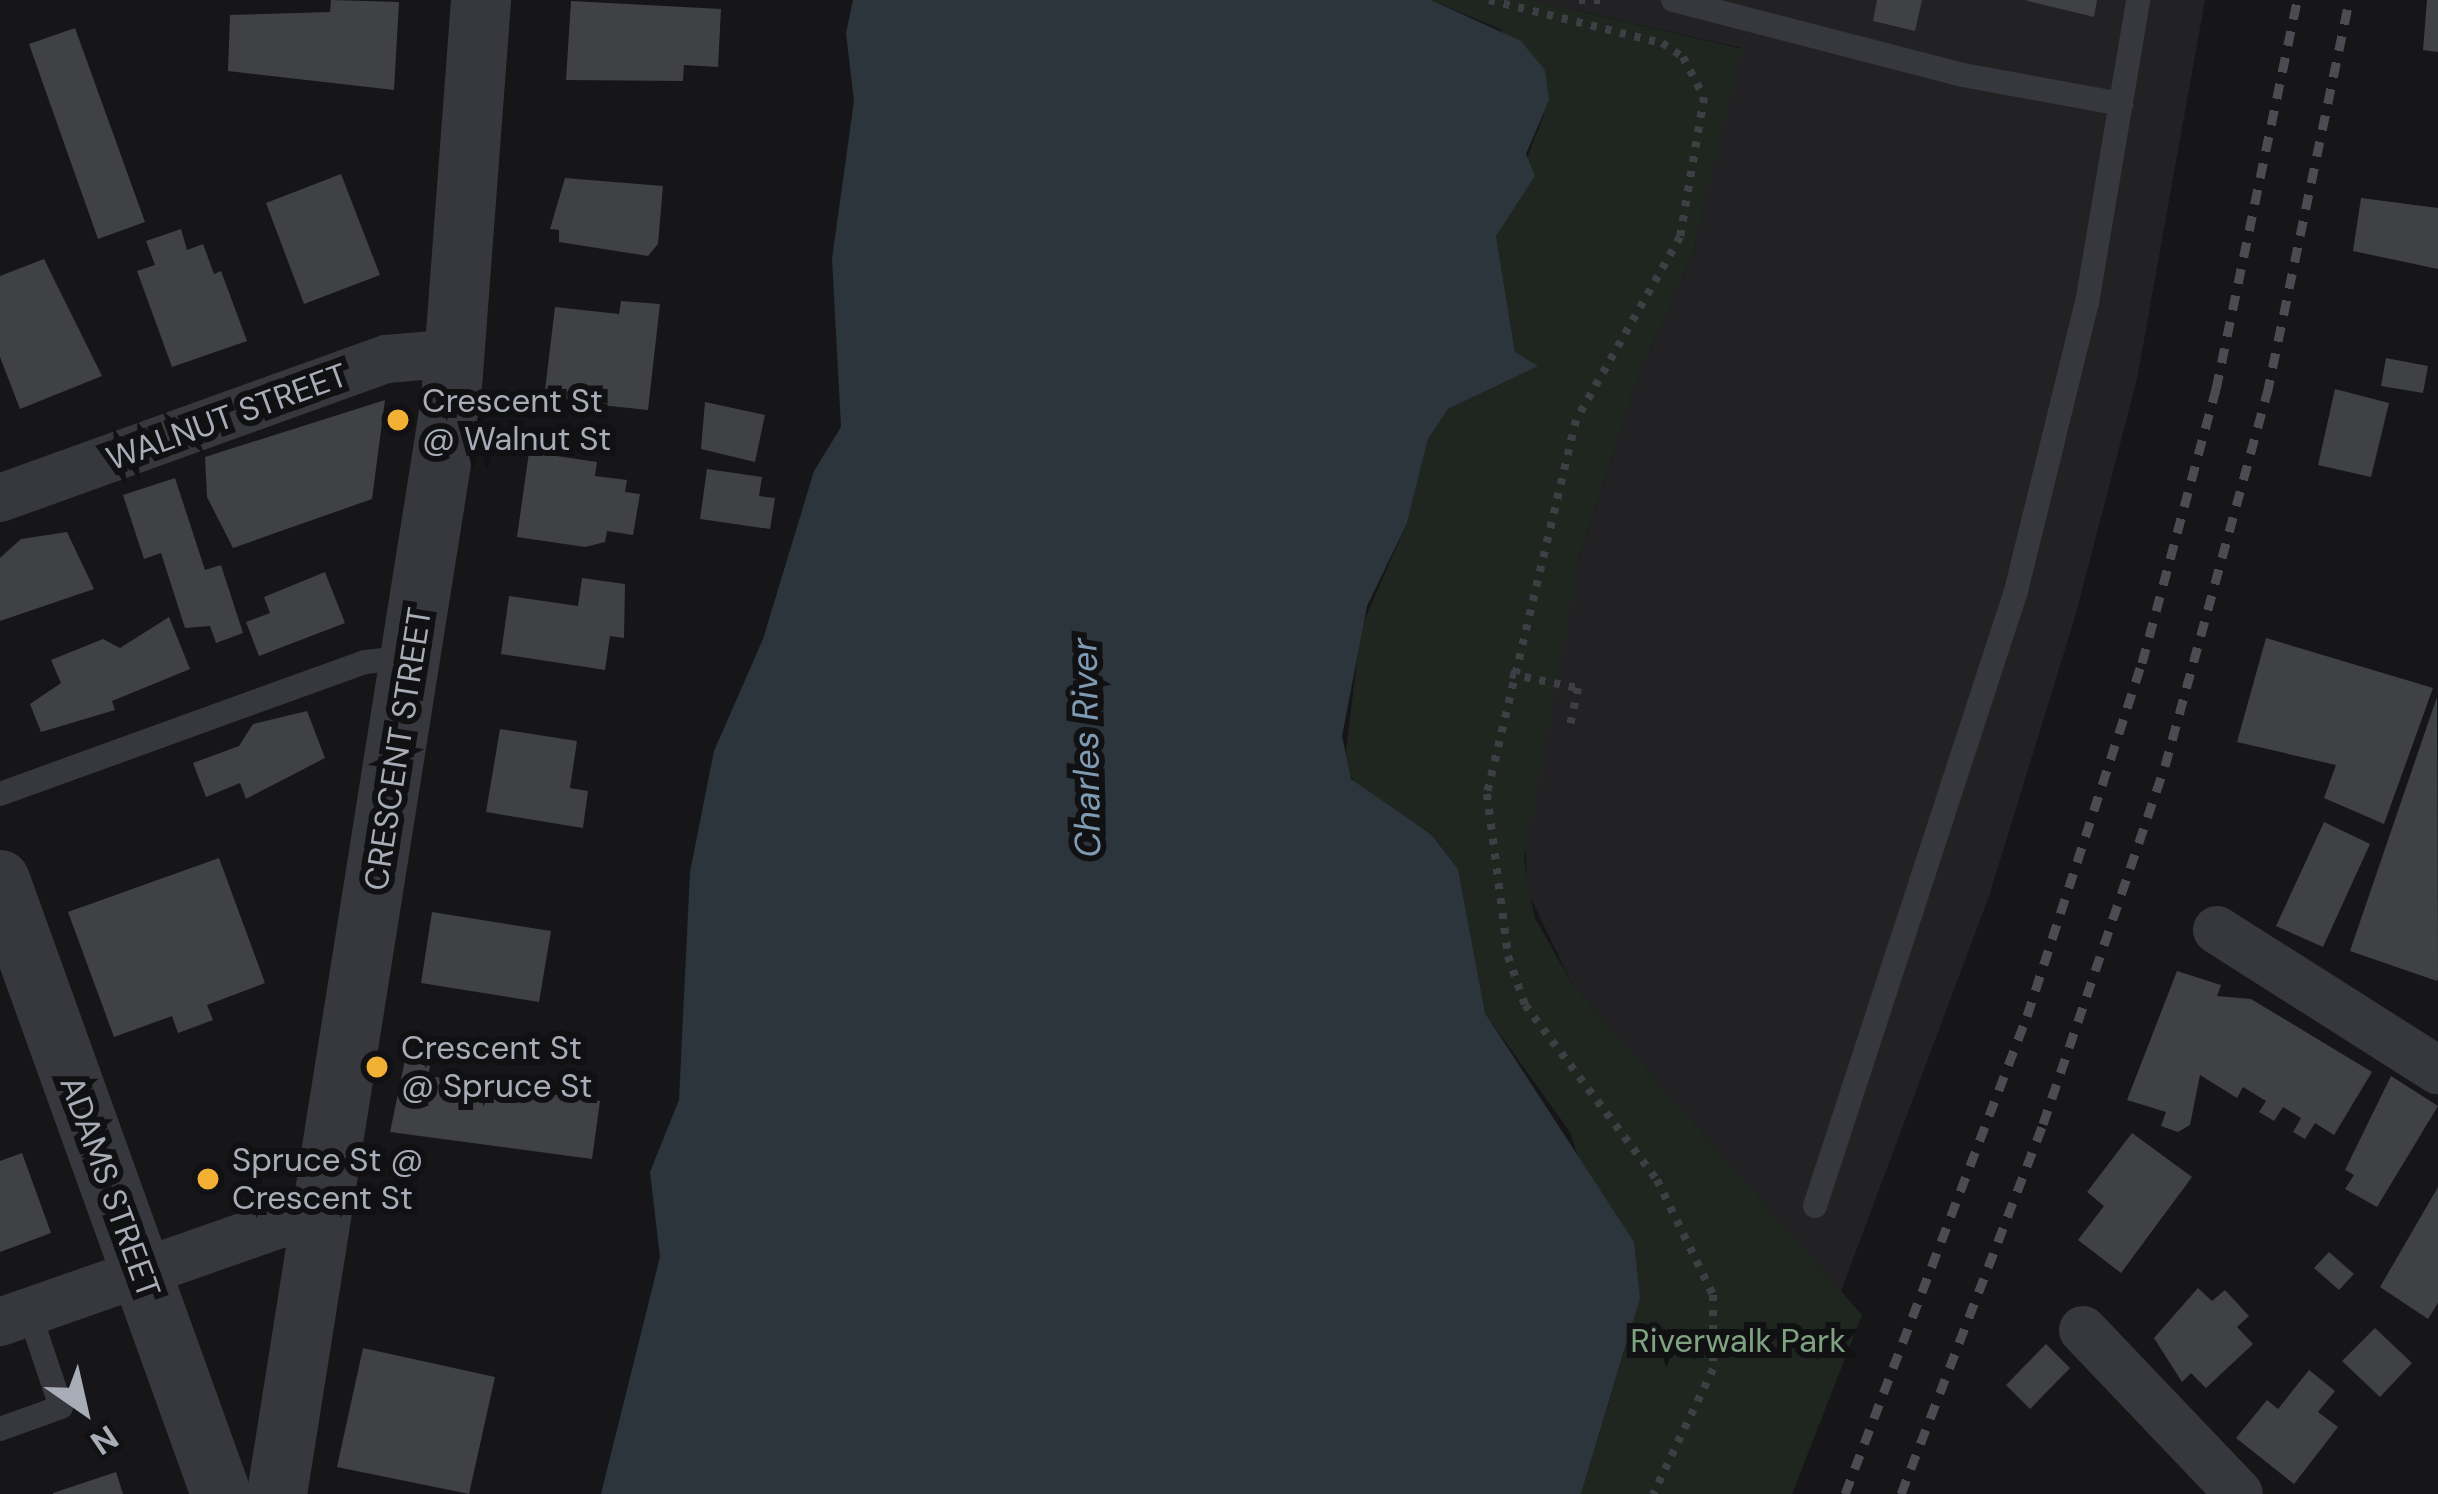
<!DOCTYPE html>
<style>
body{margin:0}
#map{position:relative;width:2438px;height:1494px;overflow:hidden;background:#161618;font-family:"DM Sans",sans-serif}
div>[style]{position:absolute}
.built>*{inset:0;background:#222225}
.green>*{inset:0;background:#1e261f}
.water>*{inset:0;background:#2c353c}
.building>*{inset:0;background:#404145}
.path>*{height:8px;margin-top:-4px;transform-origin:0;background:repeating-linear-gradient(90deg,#3d3f44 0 6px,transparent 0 15px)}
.service>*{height:24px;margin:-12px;padding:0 12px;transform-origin:12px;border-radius:12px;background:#37383d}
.minor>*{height:48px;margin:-24px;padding:0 24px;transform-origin:24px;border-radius:24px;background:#37383d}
.tertiary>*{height:60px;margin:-30px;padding:0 30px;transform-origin:30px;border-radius:30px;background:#37383d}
.rail>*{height:9px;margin-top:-4.5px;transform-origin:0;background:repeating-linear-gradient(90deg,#4a4c52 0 15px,transparent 0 27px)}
.dots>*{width:33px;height:33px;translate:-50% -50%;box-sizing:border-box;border:6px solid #111113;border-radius:50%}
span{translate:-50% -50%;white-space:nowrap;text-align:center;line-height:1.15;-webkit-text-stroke:12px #111113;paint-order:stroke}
.poi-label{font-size:33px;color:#a8adb8}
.left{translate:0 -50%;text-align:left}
.street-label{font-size:33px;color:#a8adb8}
.park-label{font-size:33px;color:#7fa381}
.water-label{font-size:36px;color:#7f9bb3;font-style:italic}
.north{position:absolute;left:24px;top:1350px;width:120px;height:120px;-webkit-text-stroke:9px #111113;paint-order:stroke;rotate:146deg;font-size:33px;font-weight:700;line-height:48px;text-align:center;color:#a8adb8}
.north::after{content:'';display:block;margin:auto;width:42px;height:54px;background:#a8adb8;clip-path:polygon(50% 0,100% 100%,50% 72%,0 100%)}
</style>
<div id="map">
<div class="built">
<i style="clip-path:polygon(1532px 0,2205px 0,2137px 379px,2075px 617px,1989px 896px,1841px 1291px,1572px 984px,1527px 890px,1525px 828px,1580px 556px,1635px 385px,1692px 256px,1741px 48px)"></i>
</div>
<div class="green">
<i style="clip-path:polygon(1431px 0,1532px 0,1742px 49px,1692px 256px,1635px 385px,1580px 556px,1524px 859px,1534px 916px,1572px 984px,1862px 1315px,1792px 1494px,1581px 1494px,1633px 1323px,1570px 1132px,1485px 1013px,1458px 869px,1432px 834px,1361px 790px,1344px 767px,1361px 628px,1407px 523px,1428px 439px,1448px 409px,1537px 366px,1515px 352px,1496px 236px,1544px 115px,1500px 29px)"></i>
</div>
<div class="water">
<i style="clip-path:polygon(853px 0,1431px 0,1521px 41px,1545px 70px,1549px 100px,1526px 154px,1535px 176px,1496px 236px,1515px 352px,1538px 366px,1448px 409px,1428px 439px,1407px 523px,1367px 606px,1342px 736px,1351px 779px,1432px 835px,1458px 869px,1485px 1013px,1634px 1242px,1640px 1298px,1581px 1494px,601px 1494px,660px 1257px,650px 1172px,679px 1100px,690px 872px,714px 751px,763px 639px,814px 471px,841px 427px,832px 259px,854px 101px,846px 33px)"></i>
</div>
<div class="building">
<i style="clip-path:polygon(331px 0,399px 2px,394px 90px,228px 71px,230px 15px,330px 12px)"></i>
<i style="clip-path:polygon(1877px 0,1922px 0,1915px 31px,1873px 21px)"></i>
<i style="clip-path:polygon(2024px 0,2097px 0,2094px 17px)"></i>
<i style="clip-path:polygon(2427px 0,2438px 0,2438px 52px,2423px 50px)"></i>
<i style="clip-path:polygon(571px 1px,721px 9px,718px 67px,684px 65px,683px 81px,566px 80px)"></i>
<i style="clip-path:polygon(75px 28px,145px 222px,98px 239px,29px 44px)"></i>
<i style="clip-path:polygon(341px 174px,380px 275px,304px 304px,266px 203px)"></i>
<i style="clip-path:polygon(565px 178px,663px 186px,658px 244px,648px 256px,559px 242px,559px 230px,550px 229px)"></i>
<i style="clip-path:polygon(2361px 198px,2438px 208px,2438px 269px,2353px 251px)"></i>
<i style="clip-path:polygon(181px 229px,187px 250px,203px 244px,214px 274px,221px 271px,247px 341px,172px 367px,137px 271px,155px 265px,146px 241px)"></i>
<i style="clip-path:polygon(44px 259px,102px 376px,20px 409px,0 357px,0 276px)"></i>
<i style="clip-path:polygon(621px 301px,660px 304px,648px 410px,544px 399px,555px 307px,619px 314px)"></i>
<i style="clip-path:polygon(2386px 358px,2428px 366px,2423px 393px,2381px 386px)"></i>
<i style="clip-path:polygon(2335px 389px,2389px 403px,2371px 477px,2318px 465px)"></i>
<i style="clip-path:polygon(385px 400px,372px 499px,233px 548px,207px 497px,205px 457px)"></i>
<i style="clip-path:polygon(705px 402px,765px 415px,755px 462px,701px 449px)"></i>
<i style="clip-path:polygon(529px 452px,597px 462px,595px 476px,627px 480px,625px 492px,640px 494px,633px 535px,607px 531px,605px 542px,585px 547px,517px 537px)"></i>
<i style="clip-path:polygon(707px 469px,762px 477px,759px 496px,775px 498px,770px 529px,700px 519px)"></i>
<i style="clip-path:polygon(175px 478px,205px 570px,221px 565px,243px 633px,216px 643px,210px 626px,185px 628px,161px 553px,144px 559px,123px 495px)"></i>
<i style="clip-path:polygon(67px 532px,94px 589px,0 621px,0 558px,21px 539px)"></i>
<i style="clip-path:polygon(325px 572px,345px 623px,259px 656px,246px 622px,270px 613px,264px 597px)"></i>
<i style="clip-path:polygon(582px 578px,625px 584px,624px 638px,610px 636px,605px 670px,501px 654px,509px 596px,578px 606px)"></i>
<i style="clip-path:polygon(169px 617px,190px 669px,112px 701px,115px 710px,41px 732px,30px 704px,61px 683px,51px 660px,103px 639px,120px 648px)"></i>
<i style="clip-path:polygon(2266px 638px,2433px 688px,2384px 824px,2324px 798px,2336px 765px,2237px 742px)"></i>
<i style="clip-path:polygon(2437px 697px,2438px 978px,2437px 981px,2350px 951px)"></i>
<i style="clip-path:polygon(307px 711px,325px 758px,246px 799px,240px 783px,206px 797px,193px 763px,239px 746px,253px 724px)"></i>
<i style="clip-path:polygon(500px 729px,577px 741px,570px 788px,588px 791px,583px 828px,486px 812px)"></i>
<i style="clip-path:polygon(2324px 822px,2370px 844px,2323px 947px,2276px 926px)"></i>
<i style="clip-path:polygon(219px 858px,265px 983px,207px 1005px,213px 1020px,178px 1033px,172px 1016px,114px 1037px,68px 912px)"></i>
<i style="clip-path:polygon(432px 912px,551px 931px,539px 1002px,421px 983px)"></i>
<i style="clip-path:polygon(2177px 971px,2221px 985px,2217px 996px,2251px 999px,2372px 1072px,2334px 1135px,2315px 1123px,2305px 1139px,2293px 1132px,2301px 1118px,2283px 1107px,2274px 1121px,2259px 1112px,2266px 1101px,2243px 1087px,2237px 1098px,2200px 1075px,2190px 1125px,2178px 1132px,2161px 1126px,2166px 1112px,2127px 1100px)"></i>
<i style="clip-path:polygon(405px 1060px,430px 1066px,428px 1076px,600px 1101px,592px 1159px,390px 1132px)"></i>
<i style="clip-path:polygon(2391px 1076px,2438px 1106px,2377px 1207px,2345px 1189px,2354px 1175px,2345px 1170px)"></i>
<i style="clip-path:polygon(2132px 1133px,2192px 1177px,2121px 1273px,2078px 1240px,2104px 1206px,2087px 1192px)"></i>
<i style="clip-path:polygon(22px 1153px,51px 1233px,0 1252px,0 1161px)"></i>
<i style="clip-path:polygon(2438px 1187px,2438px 1303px,2428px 1319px,2380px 1287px)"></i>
<i style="clip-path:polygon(2329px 1252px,2354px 1274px,2339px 1290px,2314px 1268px)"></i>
<i style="clip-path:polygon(2198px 1288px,2212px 1301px,2225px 1290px,2249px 1316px,2237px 1327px,2253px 1344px,2206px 1388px,2191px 1373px,2182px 1382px,2154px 1338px)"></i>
<i style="clip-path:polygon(2375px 1328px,2412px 1363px,2380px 1397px,2342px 1361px)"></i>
<i style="clip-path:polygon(2046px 1344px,2070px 1368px,2030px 1409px,2006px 1385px)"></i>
<i style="clip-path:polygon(363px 1348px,495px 1377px,469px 1494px,337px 1467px)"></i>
<i style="clip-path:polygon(2309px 1370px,2335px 1391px,2318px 1412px,2338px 1427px,2294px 1484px,2236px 1438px,2267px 1400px,2278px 1409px)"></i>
<i style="clip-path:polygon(116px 1472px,123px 1494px,53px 1494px,53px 1493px)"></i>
</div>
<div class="path">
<i style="left:1489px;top:0;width:178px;rotate:14deg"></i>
<i style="left:1662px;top:43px;width:25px;rotate:34deg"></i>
<i style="left:1683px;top:57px;width:45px;rotate:62.3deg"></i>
<i style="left:1704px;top:97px;width:142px;rotate:99.7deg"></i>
<i style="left:1680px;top:237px;width:210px;rotate:119.6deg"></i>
<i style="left:1576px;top:420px;width:384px;rotate:103.4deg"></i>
<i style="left:1487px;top:794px;width:163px;rotate:82.6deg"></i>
<i style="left:1508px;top:956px;width:52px;rotate:70.9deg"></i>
<i style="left:1525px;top:1005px;width:219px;rotate:53deg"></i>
<i style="left:1657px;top:1180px;width:128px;rotate:64deg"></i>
<i style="left:1713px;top:1295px;width:74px;rotate:90deg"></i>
<i style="left:1713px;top:1369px;width:139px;rotate:115.6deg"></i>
<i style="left:1579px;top:0;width:23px"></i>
<i style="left:1510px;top:674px;width:69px;rotate:11.6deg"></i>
<i style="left:1578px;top:688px;width:40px;rotate:102deg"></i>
</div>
<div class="service">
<i style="left:1673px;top:0;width:300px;rotate:14.5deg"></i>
<i style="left:1963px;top:75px;width:161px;rotate:10.4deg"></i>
<i style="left:0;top:794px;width:388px;rotate:-19.9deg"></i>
<i style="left:365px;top:662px;width:47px;rotate:-6.1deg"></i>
<i style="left:1815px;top:1206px;width:647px;rotate:-71.9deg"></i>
<i style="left:2016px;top:591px;width:297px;rotate:-76.2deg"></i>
<i style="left:2087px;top:303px;width:307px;rotate:-80.4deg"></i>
<i style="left:0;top:1429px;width:65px;rotate:-19.8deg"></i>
<i style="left:61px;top:1407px;width:100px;rotate:-108.6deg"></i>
</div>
<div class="minor">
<i style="left:0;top:498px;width:411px;rotate:-19.8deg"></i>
<i style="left:387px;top:359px;width:70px;rotate:-4.9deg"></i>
<i style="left:2217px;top:930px;width:262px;rotate:32.4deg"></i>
<i style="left:0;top:1322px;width:349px;rotate:-19.3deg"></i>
<i style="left:2083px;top:1330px;width:226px;rotate:46.4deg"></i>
</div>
<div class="tertiary">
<i style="left:0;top:880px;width:653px;rotate:70.2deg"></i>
<i style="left:277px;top:1494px;width:1108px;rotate:-80.96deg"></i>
<i style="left:451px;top:400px;width:401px;rotate:-85.7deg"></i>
</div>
<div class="rail">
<i style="left:1845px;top:1494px;width:511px;rotate:-69.16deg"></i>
<i style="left:2027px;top:1016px;width:371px;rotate:-72deg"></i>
<i style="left:2142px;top:663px;width:284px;rotate:-74.9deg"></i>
<i style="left:2216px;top:389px;width:397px;rotate:-78.2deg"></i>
<i style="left:1901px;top:1494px;width:396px;rotate:-69deg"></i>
<i style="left:2043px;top:1124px;width:378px;rotate:-71.2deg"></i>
<i style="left:2165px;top:766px;width:386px;rotate:-74.7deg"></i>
<i style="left:2267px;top:394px;width:402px;rotate:-78.2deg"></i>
</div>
<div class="dots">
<i style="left:398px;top:420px;background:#f2b134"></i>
<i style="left:377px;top:1067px;background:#f2b134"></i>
<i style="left:208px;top:1179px;background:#f2b134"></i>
</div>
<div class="poi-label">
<span class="left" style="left:422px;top:420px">Crescent St<br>@ Walnut St</span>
<span class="left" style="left:401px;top:1067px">Crescent St<br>@ Spruce St</span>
<span class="left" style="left:232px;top:1179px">Spruce St @<br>Crescent St</span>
</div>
<div class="street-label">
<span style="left:227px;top:417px;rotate:-20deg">WALNUT STREET</span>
<span style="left:398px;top:749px;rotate:-81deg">CRESCENT STREET</span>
<span style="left:110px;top:1187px;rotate:70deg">ADAMS STREET</span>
</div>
<div class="park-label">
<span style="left:1738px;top:1341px">Riverwalk Park</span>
</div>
<div class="water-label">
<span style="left:1086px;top:748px;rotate:-91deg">Charles River</span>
</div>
<div class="north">N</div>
</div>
